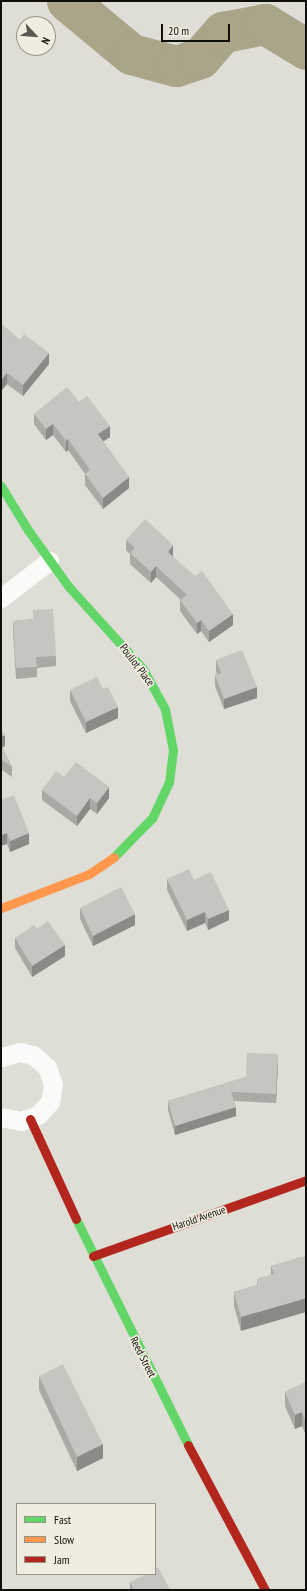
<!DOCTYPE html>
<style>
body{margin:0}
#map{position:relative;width:307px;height:1591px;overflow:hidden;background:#deddd6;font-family:"PT Sans Narrow",sans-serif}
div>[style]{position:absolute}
.river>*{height:41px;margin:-20.5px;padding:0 20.5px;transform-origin:20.5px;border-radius:20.5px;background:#aaa488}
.street>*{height:19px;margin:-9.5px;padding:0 9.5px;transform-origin:9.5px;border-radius:9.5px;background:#fafaf9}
.fast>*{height:9px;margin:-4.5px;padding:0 4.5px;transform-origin:4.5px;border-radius:4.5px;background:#63d668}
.slow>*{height:9px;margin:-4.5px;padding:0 4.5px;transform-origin:4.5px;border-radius:4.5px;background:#ff974d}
.jam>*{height:9px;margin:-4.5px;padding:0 4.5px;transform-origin:4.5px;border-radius:4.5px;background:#b3261e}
.wall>*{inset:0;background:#aaa9a4}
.shaded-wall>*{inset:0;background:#8b8a86}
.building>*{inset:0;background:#c6c5bf}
span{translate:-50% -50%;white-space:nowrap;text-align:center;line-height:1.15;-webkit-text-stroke:3.5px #efeddf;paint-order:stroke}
.street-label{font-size:11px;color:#0f0e09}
.frame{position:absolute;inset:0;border:2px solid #0f0e09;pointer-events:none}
.legend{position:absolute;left:16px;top:1503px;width:140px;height:72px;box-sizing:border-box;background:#efeddf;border:1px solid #959489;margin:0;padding:5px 7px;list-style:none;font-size:12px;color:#0f0e09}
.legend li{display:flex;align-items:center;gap:8px;height:20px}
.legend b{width:20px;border:1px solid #959489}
.north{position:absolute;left:16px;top:16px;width:40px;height:40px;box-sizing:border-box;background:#efeddf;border:1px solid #959489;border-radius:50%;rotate:116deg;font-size:11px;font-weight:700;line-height:16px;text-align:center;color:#0f0e09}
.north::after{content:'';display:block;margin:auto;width:14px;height:18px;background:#575651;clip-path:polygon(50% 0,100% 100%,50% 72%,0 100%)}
.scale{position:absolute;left:161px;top:24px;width:69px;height:18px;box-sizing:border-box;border:2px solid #0f0e09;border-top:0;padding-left:5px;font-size:12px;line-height:14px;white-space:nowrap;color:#0f0e09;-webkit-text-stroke:3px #efeddf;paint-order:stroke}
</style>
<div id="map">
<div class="river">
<i style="left:67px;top:1px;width:83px;rotate:39.6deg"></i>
<i style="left:131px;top:54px;width:47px;rotate:14.9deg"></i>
<i style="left:176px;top:66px;width:25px;rotate:-18deg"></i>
<i style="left:200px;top:58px;width:35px;rotate:-49deg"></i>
<i style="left:223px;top:32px;width:43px;rotate:-10.8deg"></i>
<i style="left:265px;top:24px;width:48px;rotate:31.4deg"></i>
</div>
<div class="street">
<i style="left:1px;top:598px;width:61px;rotate:-37.6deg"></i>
<i style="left:1px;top:1057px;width:20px;rotate:-15deg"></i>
<i style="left:20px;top:1052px;width:13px;rotate:13deg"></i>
<i style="left:33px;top:1055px;width:18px;rotate:41deg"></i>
<i style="left:47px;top:1067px;width:18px;rotate:71deg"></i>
<i style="left:53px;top:1084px;width:18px;rotate:99deg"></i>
<i style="left:50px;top:1102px;width:18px;rotate:133deg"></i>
<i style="left:38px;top:1115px;width:18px;rotate:161deg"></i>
<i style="left:21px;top:1121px;width:20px;rotate:-169deg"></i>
</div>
<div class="fast">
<i style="left:1px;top:486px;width:52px;rotate:58.5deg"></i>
<i style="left:28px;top:530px;width:70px;rotate:54.3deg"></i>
<i style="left:69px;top:587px;width:110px;rotate:47.9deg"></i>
<i style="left:143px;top:669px;width:46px;rotate:61.2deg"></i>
<i style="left:165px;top:709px;width:42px;rotate:79deg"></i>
<i style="left:173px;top:750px;width:32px;rotate:97deg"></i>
<i style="left:169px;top:782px;width:40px;rotate:115deg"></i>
<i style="left:152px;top:818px;width:54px;rotate:134.3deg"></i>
<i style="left:76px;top:1219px;width:252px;rotate:63.6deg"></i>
</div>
<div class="slow">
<i style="left:1px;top:908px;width:94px;rotate:-21.1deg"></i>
<i style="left:89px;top:874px;width:30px;rotate:-34deg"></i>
</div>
<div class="jam">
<i style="left:30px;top:1119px;width:110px;rotate:65.3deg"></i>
<i style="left:93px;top:1256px;width:226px;rotate:-19.6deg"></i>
<i style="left:188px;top:1445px;width:164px;rotate:62deg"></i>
</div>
<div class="wall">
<i style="clip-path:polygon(1px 324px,49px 364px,23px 396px,7px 384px,1px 391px)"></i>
<i style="clip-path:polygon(79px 402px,110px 437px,103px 441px,129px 488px,103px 509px,85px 485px,85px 474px,68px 450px,66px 452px,53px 435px,46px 440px,34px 424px,34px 414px)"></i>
<i style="clip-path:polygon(126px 540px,173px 556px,173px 557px,233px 625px,209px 642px,201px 631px,197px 634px,180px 611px,180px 599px,156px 577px,151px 583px,130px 564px,130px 554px,126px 550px)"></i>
<i style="clip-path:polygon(33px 610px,56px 656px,56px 666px,37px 668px,37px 677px,16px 679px,13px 632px,13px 621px,33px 619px)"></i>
<i style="clip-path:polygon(216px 660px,257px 698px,224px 709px,215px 686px,215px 675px,217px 674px,216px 671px)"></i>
<i style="clip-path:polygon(103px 689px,118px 718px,86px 733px,70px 701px,70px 690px)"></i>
<i style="clip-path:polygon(1px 729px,5px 746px,2px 747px,12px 767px,12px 777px,2px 770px,2px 775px,1px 776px)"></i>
<i style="clip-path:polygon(64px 777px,109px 798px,97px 814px,90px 809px,77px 826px,42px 800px,42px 790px)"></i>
<i style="clip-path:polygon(1px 800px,29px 844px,10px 852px,7px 844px)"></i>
<i style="clip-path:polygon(167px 879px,194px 880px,229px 920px,208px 930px,205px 923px,187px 931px,167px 890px)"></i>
<i style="clip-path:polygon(80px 908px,135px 925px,93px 946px,80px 919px)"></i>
<i style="clip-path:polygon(37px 929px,65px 956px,32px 977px,15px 948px,15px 938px)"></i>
<i style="clip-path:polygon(278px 1063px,276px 1103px,234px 1101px,236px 1116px,175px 1135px,168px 1110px,168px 1101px,246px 1077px)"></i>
<i style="clip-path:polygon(306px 1256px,241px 1331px,234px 1306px,234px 1292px,257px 1285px,257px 1279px,271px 1275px,271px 1266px)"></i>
<i style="clip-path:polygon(39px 1376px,103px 1458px,77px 1471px,39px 1390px)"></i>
<i style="clip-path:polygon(306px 1382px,306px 1436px,302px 1426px,295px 1429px,285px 1406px,285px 1392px)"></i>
<i style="clip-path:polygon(130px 1582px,170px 1590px,130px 1590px)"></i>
</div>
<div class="shaded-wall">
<i style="clip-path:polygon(49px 353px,49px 364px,23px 396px,23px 385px)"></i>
<i style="clip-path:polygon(7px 373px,7px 384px,1px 391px,1px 380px)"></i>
<i style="clip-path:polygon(53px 424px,53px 435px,46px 440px,46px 429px)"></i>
<i style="clip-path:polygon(110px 426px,110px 437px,98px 445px,98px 434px)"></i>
<i style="clip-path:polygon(68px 439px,68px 450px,66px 452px,66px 441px)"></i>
<i style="clip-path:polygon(129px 477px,129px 488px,103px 509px,103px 498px)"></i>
<i style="clip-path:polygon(173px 545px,173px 556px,168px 563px,168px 552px)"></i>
<i style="clip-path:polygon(156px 566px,156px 577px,151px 583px,151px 572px)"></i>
<i style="clip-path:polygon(233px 614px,233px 625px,209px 642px,209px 631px)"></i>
<i style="clip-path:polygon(201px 620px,201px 631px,197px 634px,197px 623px)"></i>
<i style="clip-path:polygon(257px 687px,257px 698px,224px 709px,224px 699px)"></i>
<i style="clip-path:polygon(118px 707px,118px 718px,86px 733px,86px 722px)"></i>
<i style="clip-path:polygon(5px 735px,5px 746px,1px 748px,1px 737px)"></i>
<i style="clip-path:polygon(2px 764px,2px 775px,1px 776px,1px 765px)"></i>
<i style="clip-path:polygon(109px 787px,109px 798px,97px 814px,97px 803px)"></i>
<i style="clip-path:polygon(90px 798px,90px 809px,77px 826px,77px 816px)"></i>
<i style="clip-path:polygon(7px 833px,7px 844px,1px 846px,1px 835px)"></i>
<i style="clip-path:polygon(29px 833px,29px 844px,10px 852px,10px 841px)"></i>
<i style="clip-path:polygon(229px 910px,229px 920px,208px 930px,208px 919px)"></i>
<i style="clip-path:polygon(205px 912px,205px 923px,187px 931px,187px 920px)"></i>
<i style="clip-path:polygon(135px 914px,135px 925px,93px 946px,93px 936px)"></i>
<i style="clip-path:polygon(65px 945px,65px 956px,32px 977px,32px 966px)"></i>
<i style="clip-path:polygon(278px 1054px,278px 1063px,276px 1103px,276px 1094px)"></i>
<i style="clip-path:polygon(236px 1107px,236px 1116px,175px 1135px,175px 1126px)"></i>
<i style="clip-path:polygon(306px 1298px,306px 1312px,241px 1331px,241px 1317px)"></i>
<i style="clip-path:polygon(302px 1412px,302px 1426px,295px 1429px,295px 1415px)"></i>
<i style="clip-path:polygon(103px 1444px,103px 1458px,77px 1471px,77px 1457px)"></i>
</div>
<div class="building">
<i style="clip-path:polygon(1px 324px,20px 340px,24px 334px,49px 353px,23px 385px,7px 373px,1px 380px)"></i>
<i style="clip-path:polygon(67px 387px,79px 402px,87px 396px,110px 426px,98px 434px,129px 477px,103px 498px,85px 474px,90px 470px,68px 439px,66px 441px,53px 424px,46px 429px,34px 414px)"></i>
<i style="clip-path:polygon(145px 519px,173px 545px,168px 552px,195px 576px,202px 571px,233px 614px,209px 631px,201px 620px,197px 623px,180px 600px,187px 595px,156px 566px,151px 572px,130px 553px,135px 548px,126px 540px)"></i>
<i style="clip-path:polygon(53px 609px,56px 656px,36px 657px,37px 667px,16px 668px,13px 621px,33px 619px,33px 610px)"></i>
<i style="clip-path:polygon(242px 650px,257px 687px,224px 699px,215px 675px,221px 673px,216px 660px)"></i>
<i style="clip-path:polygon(97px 677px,103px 689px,108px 687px,118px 707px,86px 722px,70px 690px)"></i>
<i style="clip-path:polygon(1px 729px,5px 735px,1px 737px)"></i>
<i style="clip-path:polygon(1px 746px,12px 767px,1px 759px)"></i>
<i style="clip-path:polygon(76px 762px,109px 787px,97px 803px,90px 798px,77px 816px,42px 790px,56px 771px,64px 777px)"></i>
<i style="clip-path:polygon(14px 795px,29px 833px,10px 841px,7px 833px,1px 835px,1px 800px)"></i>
<i style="clip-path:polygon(189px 869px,194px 880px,211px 872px,229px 910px,208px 919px,205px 912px,187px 920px,167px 879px)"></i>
<i style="clip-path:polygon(121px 887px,135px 914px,93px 936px,80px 908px)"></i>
<i style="clip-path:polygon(48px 921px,65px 945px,32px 966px,15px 938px,34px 925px,37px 929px)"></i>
<i style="clip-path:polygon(247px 1053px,278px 1054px,276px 1094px,231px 1092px,236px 1107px,175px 1126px,168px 1101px,246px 1077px)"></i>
<i style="clip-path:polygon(306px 1256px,306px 1298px,241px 1317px,234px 1292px,258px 1285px,257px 1279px,274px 1274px,271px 1266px)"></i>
<i style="clip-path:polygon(63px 1364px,103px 1444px,77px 1457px,39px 1376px)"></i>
<i style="clip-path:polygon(306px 1382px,306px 1422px,302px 1412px,295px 1415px,285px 1392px)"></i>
<i style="clip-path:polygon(158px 1567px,170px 1590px,134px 1590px,130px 1582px,146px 1574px,155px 1574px,155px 1569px)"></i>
</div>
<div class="street-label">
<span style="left:137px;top:665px;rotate:53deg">Pouliot Place</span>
<span style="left:199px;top:1218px;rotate:-19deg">Harold Avenue</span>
<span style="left:143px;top:1357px;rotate:63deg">Reed Street</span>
</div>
<div class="frame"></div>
<ul class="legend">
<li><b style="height:5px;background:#63d668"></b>Fast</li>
<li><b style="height:5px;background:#ff974d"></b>Slow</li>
<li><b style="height:5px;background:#b3261e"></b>Jam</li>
</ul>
<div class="north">N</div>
<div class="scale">20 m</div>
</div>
